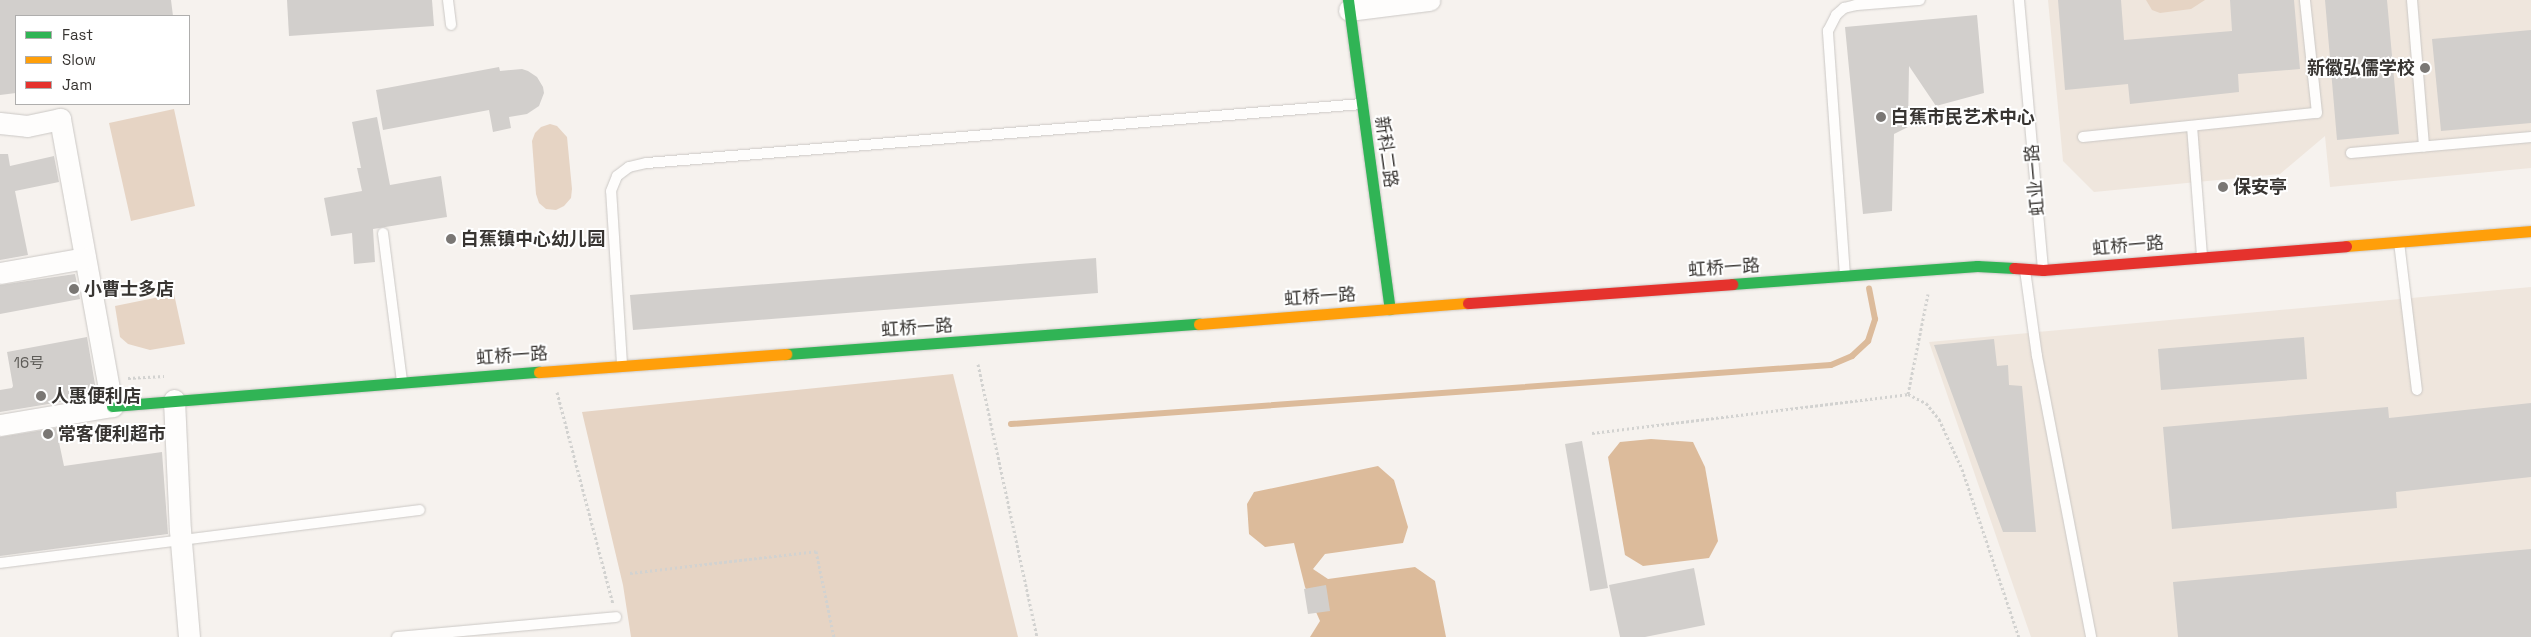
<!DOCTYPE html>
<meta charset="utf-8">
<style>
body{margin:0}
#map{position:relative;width:2531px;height:637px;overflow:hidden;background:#f6f2ee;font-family:"Space Grotesk","Noto Sans SC",sans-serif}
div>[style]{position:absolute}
.built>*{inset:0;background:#efe6dd}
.green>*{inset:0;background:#e6d4c4}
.water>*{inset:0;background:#dcbb9b}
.stream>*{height:6px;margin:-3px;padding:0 3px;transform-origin:3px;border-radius:3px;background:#dcbb9b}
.building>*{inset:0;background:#d2cfcc}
.path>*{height:3px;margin-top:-1.5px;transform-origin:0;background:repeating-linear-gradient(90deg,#d2d2d0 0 2.5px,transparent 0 5px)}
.roads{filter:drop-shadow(0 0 1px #cbc8c5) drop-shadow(0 0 1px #cbc8c5)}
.lane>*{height:10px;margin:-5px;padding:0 5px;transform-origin:5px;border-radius:5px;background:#fefdfc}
.street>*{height:21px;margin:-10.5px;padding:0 10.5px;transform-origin:10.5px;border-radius:10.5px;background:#fefdfc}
.fast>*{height:11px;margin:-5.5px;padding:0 5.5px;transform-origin:5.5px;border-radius:5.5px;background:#30b455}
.slow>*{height:11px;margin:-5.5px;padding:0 5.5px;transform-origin:5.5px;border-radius:5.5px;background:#ff9f0a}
.jam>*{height:11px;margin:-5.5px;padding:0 5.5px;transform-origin:5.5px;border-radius:5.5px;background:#e5322d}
.dots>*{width:14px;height:14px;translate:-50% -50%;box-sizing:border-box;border:2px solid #fff;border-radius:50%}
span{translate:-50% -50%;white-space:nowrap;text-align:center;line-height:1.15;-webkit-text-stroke:4px #fff;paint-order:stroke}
.number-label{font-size:15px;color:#5e5c58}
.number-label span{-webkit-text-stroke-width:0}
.poi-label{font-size:18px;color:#383532;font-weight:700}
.right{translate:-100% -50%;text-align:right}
.left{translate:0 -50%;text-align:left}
.street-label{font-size:18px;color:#383532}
.legend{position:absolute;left:15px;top:15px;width:175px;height:90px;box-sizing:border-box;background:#fff;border:1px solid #afaead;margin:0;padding:6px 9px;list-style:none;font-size:15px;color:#383532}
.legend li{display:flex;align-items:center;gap:10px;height:25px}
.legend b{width:25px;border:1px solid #afaead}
</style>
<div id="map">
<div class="built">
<i style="clip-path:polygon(2048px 0,2531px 0,2531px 168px,2330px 187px,2325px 136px,2280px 174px,2094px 192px,2063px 161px)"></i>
<i style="clip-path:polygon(2531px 287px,2531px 637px,2031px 637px,1929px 342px)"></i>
</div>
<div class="green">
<i style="clip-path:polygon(2146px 0,2205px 0,2191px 9px,2160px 13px,2152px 10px)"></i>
<i style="clip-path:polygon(174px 109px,195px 206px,131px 221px,109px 123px)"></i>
<i style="clip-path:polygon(550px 124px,557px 126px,567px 137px,572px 189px,571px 198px,564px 206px,556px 210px,546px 209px,539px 203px,536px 194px,532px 141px,535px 133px,541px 127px)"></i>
<i style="clip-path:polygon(174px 294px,185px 344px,150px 350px,128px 344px,120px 337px,115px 306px)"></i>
<i style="clip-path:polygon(953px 374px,1018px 637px,631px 637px,623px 585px,582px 412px)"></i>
</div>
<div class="water">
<i style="clip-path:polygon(1651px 439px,1693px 442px,1705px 467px,1718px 541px,1709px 558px,1643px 566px,1625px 555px,1608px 457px,1620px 442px)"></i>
<i style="clip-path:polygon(1378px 466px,1394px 480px,1408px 527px,1403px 543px,1325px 554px,1313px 569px,1328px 579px,1415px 567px,1435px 581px,1446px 637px,1310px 637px,1320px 621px,1305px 587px,1294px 543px,1265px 547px,1249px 534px,1247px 504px,1254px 492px)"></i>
</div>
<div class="stream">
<i style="left:1011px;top:424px;width:822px;rotate:-4.12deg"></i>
<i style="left:1831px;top:365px;width:23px;rotate:-23deg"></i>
<i style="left:1852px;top:356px;width:22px;rotate:-43deg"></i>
<i style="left:1868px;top:341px;width:23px;rotate:-72deg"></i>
<i style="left:1875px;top:319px;width:31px;rotate:-101deg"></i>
</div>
<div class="building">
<i style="clip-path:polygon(0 0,171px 0,173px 16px,16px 16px,16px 93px,0 95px)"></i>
<i style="clip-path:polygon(287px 0,432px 0,434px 26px,289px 36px)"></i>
<i style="clip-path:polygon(2058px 0,2121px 0,2124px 40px,2232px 31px,2230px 0,2294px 0,2300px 69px,2238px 74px,2239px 92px,2130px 104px,2128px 84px,2065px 90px)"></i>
<i style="clip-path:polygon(2325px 0,2387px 0,2399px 134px,2337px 140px)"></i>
<i style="clip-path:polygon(1977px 15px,1984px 93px,1936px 106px,1909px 66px,1908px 127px,1894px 134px,1892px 211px,1863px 214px,1845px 27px)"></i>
<i style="clip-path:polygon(2531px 30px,2531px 123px,2441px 131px,2432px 39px)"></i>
<i style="clip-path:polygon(499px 67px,500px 71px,522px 69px,528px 71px,537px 77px,543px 87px,544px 93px,539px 106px,527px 114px,509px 117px,511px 128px,493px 132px,489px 110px,383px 130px,376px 90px)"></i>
<i style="clip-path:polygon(377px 117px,390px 185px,441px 176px,447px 217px,373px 229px,375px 262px,354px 264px,352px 233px,331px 236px,324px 198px,362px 191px,357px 168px,361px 168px,352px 122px)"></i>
<i style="clip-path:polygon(0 154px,8px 154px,10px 166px,54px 156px,59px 182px,15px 191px,28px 255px,0 260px)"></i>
<i style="clip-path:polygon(1096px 258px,1098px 293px,633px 330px,630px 295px)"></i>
<i style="clip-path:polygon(75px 274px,80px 299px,0 314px,0 285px)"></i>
<i style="clip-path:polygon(87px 337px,97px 396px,0 412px,0 390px,12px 388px,13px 386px,7px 352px)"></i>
<i style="clip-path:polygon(2304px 337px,2307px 379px,2161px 390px,2158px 349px)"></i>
<i style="clip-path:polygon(1994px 339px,1997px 366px,2008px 365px,2009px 385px,2022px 386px,2036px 532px,2003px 532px,1934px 345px)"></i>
<i style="clip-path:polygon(2531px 403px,2531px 477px,2396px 492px,2397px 508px,2172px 529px,2163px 427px,2388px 407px,2389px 418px)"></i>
<i style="clip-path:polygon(56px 428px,64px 466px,162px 452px,168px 534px,0 556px,0 437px)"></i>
<i style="clip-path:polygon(1582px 441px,1608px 588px,1590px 591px,1565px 444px)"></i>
<i style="clip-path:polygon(2531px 549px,2531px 637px,2178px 637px,2173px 582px)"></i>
<i style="clip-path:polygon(1694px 568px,1705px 625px,1645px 637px,1620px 637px,1609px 585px)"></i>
<i style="clip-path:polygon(1326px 585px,1330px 611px,1308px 614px,1304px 589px)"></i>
</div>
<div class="path">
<i style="left:978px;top:364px;width:279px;rotate:77.8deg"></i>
<i style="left:128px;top:378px;width:36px;rotate:-3deg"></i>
<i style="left:557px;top:392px;width:219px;rotate:75.2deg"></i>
<i style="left:1908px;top:394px;width:102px;rotate:-78.7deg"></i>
<i style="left:1592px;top:433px;width:318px;rotate:-7deg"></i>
<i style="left:1908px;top:394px;width:20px;rotate:27deg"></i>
<i style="left:1926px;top:403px;width:21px;rotate:51deg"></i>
<i style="left:1939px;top:419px;width:55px;rotate:65.3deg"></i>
<i style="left:1962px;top:469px;width:177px;rotate:71.3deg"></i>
<i style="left:630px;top:573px;width:187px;rotate:-6.7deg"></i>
<i style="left:816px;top:551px;width:88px;rotate:78.2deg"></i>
</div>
<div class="roads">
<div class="lane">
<i style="left:448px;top:0;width:25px;rotate:83deg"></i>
<i style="left:2019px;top:0;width:269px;rotate:84.9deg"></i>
<i style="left:2412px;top:0;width:147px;rotate:85.3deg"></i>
<i style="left:2192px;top:126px;width:131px;rotate:85.6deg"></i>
<i style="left:2083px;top:137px;width:235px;rotate:-5.9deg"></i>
<i style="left:2317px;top:113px;width:114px;rotate:-96.1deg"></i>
<i style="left:2351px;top:153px;width:181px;rotate:-5.1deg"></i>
<i style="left:383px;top:233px;width:149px;rotate:82.7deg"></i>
<i style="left:2399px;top:242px;width:149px;rotate:83.1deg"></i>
<i style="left:2025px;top:270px;width:87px;rotate:82.1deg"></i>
<i style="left:2037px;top:356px;width:286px;rotate:79.1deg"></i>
<i style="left:1845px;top:276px;width:246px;rotate:-94deg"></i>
<i style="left:1828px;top:31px;width:18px;rotate:-63deg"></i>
<i style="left:1836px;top:15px;width:11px;rotate:-41deg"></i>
<i style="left:1844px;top:8px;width:12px;rotate:-14deg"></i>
<i style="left:1856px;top:5px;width:64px;rotate:-4.5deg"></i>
<i style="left:622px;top:364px;width:173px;rotate:-93.6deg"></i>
<i style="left:611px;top:191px;width:16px;rotate:-68deg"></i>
<i style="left:617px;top:176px;width:15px;rotate:-37deg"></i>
<i style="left:629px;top:167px;width:18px;rotate:-13deg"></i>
<i style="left:647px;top:163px;width:716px;rotate:-4.72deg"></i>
<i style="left:0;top:563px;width:423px;rotate:-7.2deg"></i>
<i style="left:397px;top:637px;width:220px;rotate:-5.2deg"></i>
</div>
<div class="street">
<i style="left:1349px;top:10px;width:81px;rotate:-7.1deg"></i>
<i style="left:0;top:123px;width:27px;rotate:6deg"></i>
<i style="left:27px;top:126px;width:34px;rotate:-12deg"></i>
<i style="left:60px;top:119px;width:292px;rotate:79.7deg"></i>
<i style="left:112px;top:406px;width:114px;rotate:170.4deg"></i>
<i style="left:0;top:273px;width:86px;rotate:-10deg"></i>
<i style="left:174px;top:400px;width:130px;rotate:87.4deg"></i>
<i style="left:180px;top:530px;width:107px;rotate:85.2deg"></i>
</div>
<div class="fast">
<i style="left:1348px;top:0;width:312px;rotate:82.3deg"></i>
<i style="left:1732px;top:284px;width:246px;rotate:-4.2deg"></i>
<i style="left:1977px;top:266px;width:37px;rotate:3deg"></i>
<i style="left:786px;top:354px;width:414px;rotate:-4.2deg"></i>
<i style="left:112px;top:406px;width:428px;rotate:-4.6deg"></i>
</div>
<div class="slow">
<i style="left:2346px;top:246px;width:186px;rotate:-4.6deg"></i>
<i style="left:1199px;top:324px;width:270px;rotate:-4.5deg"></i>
<i style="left:539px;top:372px;width:248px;rotate:-4.2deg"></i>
</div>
<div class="jam">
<i style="left:2014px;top:268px;width:29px;rotate:4deg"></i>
<i style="left:2043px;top:270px;width:304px;rotate:-4.5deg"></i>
<i style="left:1468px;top:303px;width:265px;rotate:-4.1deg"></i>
</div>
</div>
<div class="dots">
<i style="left:2425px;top:68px;background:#7a7774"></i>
<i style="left:1881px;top:117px;background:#7a7774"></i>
<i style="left:2223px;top:187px;background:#7a7774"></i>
<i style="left:451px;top:239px;background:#7a7774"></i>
<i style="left:74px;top:289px;background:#7a7774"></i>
<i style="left:41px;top:396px;background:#7a7774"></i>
<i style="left:48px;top:434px;background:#7a7774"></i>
</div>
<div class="number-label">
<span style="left:29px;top:363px">16号</span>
</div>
<div class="poi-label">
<span class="right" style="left:2415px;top:68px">新徽弘儒学校</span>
<span class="left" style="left:1891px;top:117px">白蕉市民艺术中心</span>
<span class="left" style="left:2233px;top:187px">保安亭</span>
<span class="left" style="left:461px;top:239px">白蕉镇中心幼儿园</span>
<span class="left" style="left:84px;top:289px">小曹士多店</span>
<span class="left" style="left:51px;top:396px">人惠便利店</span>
<span class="left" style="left:58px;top:434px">常客便利超市</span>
</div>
<div class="street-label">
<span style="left:1386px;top:152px;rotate:82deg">新科二路</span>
<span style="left:2035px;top:180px;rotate:-95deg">虹业一路</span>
<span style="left:2128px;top:246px;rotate:-5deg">虹桥一路</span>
<span style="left:1724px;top:268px;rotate:-4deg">虹桥一路</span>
<span style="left:1320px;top:297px;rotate:-4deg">虹桥一路</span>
<span style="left:917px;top:328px;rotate:-4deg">虹桥一路</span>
<span style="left:512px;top:356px;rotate:-4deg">虹桥一路</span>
</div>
<ul class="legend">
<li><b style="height:6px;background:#30b455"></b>Fast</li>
<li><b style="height:6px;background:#ff9f0a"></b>Slow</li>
<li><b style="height:6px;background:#e5322d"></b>Jam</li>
</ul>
</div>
